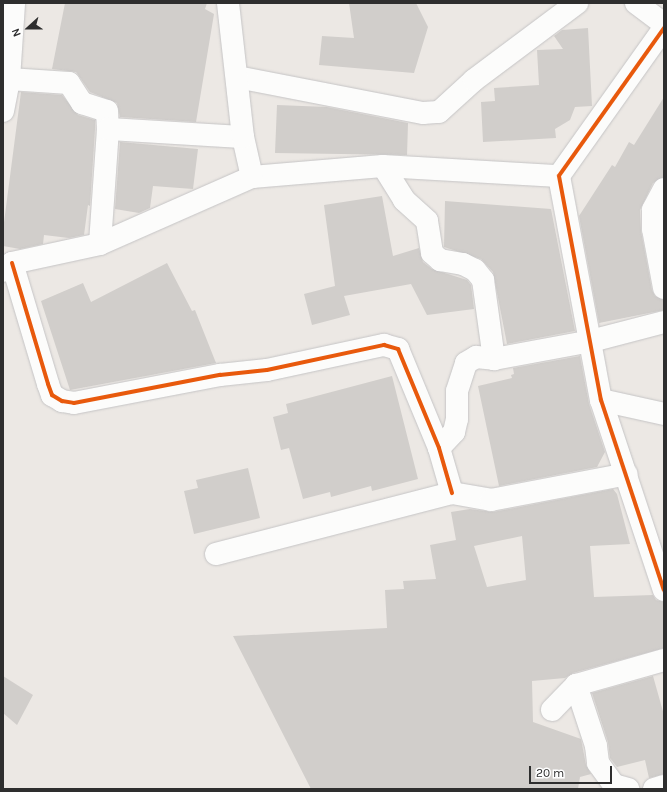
<!DOCTYPE html>
<style>
body{margin:0}
#map{position:relative;width:667px;height:792px;overflow:hidden;background:#ece8e4;font-family:Karla,sans-serif}
div>[style]{position:absolute}
.building>*{inset:0;background:#d1cecb}
.roads{filter:drop-shadow(0 0 1px #c5c4c5) drop-shadow(0 0 1px #c5c4c5)}
.minor>*{height:22px;margin:-11px;padding:0 11px;transform-origin:11px;border-radius:11px;background:#fcfcfb}
.cycleway>*{height:4px;margin:-2px;padding:0 2px;transform-origin:2px;border-radius:2px;background:#e8590c}
span{translate:-50% -50%;white-space:nowrap;text-align:center;line-height:1.15;-webkit-text-stroke:4px #fff;paint-order:stroke}
.frame{position:absolute;inset:0;border:4px solid #2e2e2e;pointer-events:none}
.north{position:absolute;left:8px;top:8px;width:40px;height:40px;-webkit-text-stroke:3px #fff;paint-order:stroke;rotate:249deg;font-size:11px;font-weight:700;line-height:16px;text-align:center;color:#2e2e2e}
.north::after{content:'';display:block;margin:auto;width:14px;height:18px;background:#2e2e2e;clip-path:polygon(50% 0,100% 100%,50% 72%,0 100%)}
.scale{position:absolute;left:529px;top:766px;width:83px;height:18px;box-sizing:border-box;border:2px solid #2e2e2e;border-top:0;padding-left:5px;font-size:12px;line-height:14px;white-space:nowrap;color:#2e2e2e;-webkit-text-stroke:3px #fff;paint-order:stroke}
</style>
<div id="map">
<div class="building">
<i style="clip-path:polygon(65px 3px,207px 3px,205px 9px,214px 14px,196px 122px,120px 117px,117px 103px,90px 92px,76px 72px,52px 69px)"></i>
<i style="clip-path:polygon(349px 3px,416px 3px,428px 27px,414px 73px,319px 65px,322px 36px,354px 38px)"></i>
<i style="clip-path:polygon(588px 28px,592px 106px,575px 107px,570px 120px,555px 129px,556px 138px,483px 142px,481px 102px,495px 101px,494px 88px,539px 85px,537px 50px,563px 49px,554px 36px,562px 30px)"></i>
<i style="clip-path:polygon(21px 92px,62px 95px,78px 115px,95px 120px,95px 129px,90px 206px,88px 205px,84px 235px,69px 238px,44px 235px,43px 244px,20px 249px,3px 246px,3px 230px)"></i>
<i style="clip-path:polygon(664px 97px,664px 177px,653px 183px,640px 210px,641px 231px,652px 290px,655px 296px,664px 300px,664px 310px,599px 323px,579px 216px,612px 165px,615px 167px,629px 142px,634px 145px)"></i>
<i style="clip-path:polygon(277px 105px,327px 107px,408px 123px,407px 155px,275px 153px)"></i>
<i style="clip-path:polygon(120px 142px,198px 149px,193px 189px,153px 186px,150px 208px,139px 213px,115px 209px)"></i>
<i style="clip-path:polygon(382px 196px,393px 256px,419px 248px,423px 262px,432px 269px,467px 280px,471px 285px,474px 309px,427px 315px,411px 284px,344px 296px,350px 315px,312px 325px,304px 294px,335px 286px,324px 205px)"></i>
<i style="clip-path:polygon(445px 201px,551px 209px,575px 331px,507px 344px,493px 272px,481px 259px,444px 247px)"></i>
<i style="clip-path:polygon(167px 263px,192px 311px,195px 310px,216px 363px,70px 390px,41px 301px,83px 283px,91px 302px)"></i>
<i style="clip-path:polygon(580px 356px,589px 404px,605px 452px,597px 467px,499px 486px,478px 386px,512px 378px,511px 375px,514px 374px,513px 368px)"></i>
<i style="clip-path:polygon(392px 376px,418px 479px,372px 491px,371px 486px,331px 497px,330px 492px,303px 499px,289px 448px,281px 450px,273px 417px,288px 413px,286px 404px)"></i>
<i style="clip-path:polygon(248px 468px,260px 518px,194px 534px,184px 491px,198px 488px,196px 480px)"></i>
<i style="clip-path:polygon(evenodd,613px 489px,617px 494px,630px 544px,590px 546px,594px 597px,653px 595px,656px 600px,664px 602px,664px 648px,573px 673px,565px 678px,532px 681px,533px 722px,581px 739px,586px 765px,591px 774px,580px 777px,578px 789px,311px 789px,233px 636px,387px 628px,385px 590px,404px 589px,403px 581px,436px 579px,430px 545px,456px 540px,451px 512px,470px 509px,493px 512px,613px 489px,522px 536px,526px 580px,487px 587px,474px 546px,522px 536px)"></i>
<i style="clip-path:polygon(3px 676px,33px 695px,17px 725px,3px 713px)"></i>
<i style="clip-path:polygon(653px 676px,664px 715px,664px 774px,649px 778px,645px 760px,617px 767px,610px 758px,608px 742px,592px 693px)"></i>
</div>
<div class="roads">
<div class="minor">
<i style="left:636px;top:3px;width:35px;rotate:37deg"></i>
<i style="left:664px;top:28px;width:181px;rotate:125.4deg"></i>
<i style="left:559px;top:176px;width:228px;rotate:79.4deg"></i>
<i style="left:601px;top:400px;width:200px;rotate:71.7deg"></i>
<i style="left:237px;top:77px;width:189px;rotate:11deg"></i>
<i style="left:423px;top:113px;width:16px;rotate:-4deg"></i>
<i style="left:439px;top:112px;width:47px;rotate:-42.4deg"></i>
<i style="left:474px;top:80px;width:129px;rotate:-36.8deg"></i>
<i style="left:9px;top:79px;width:60px;rotate:3.8deg"></i>
<i style="left:69px;top:83px;width:24px;rotate:57deg"></i>
<i style="left:82px;top:103px;width:26px;rotate:18deg"></i>
<i style="left:107px;top:111px;width:18px;rotate:87deg"></i>
<i style="left:108px;top:129px;width:115px;rotate:94deg"></i>
<i style="left:3px;top:111px;width:33px;rotate:-79deg"></i>
<i style="left:9px;top:79px;width:76px;rotate:-86.2deg"></i>
<i style="left:108px;top:129px;width:135px;rotate:3.4deg"></i>
<i style="left:383px;top:166px;width:40px;rotate:58deg"></i>
<i style="left:404px;top:200px;width:31px;rotate:42deg"></i>
<i style="left:427px;top:221px;width:32px;rotate:81deg"></i>
<i style="left:432px;top:253px;width:11px;rotate:41deg"></i>
<i style="left:440px;top:260px;width:23px;rotate:10deg"></i>
<i style="left:463px;top:264px;width:13px;rotate:27deg"></i>
<i style="left:475px;top:270px;width:13px;rotate:51deg"></i>
<i style="left:483px;top:280px;width:80px;rotate:82.1deg"></i>
<i style="left:252px;top:177px;width:131px;rotate:-4.8deg"></i>
<i style="left:383px;top:166px;width:176px;rotate:3.3deg"></i>
<i style="left:664px;top:189px;width:24px;rotate:118deg"></i>
<i style="left:653px;top:210px;width:19px;rotate:90deg"></i>
<i style="left:653px;top:229px;width:60px;rotate:79.4deg"></i>
<i style="left:12px;top:263px;width:126px;rotate:73.4deg"></i>
<i style="left:48px;top:384px;width:12px;rotate:70deg"></i>
<i style="left:52px;top:395px;width:12px;rotate:31deg"></i>
<i style="left:62px;top:401px;width:12px;rotate:9deg"></i>
<i style="left:74px;top:403px;width:149px;rotate:-10.9deg"></i>
<i style="left:220px;top:375px;width:47px;rotate:-6.1deg"></i>
<i style="left:267px;top:370px;width:120px;rotate:-12.1deg"></i>
<i style="left:384px;top:345px;width:15px;rotate:16deg"></i>
<i style="left:398px;top:349px;width:107px;rotate:67.5deg"></i>
<i style="left:439px;top:448px;width:47px;rotate:73.9deg"></i>
<i style="left:3px;top:271px;width:12px;rotate:-42deg"></i>
<i style="left:12px;top:263px;width:90px;rotate:-12.2deg"></i>
<i style="left:100px;top:244px;width:166px;rotate:-23.8deg"></i>
<i style="left:252px;top:177px;width:41px;rotate:-102.7deg"></i>
<i style="left:243px;top:137px;width:135px;rotate:-96.4deg"></i>
<i style="left:601px;top:400px;width:65px;rotate:12.5deg"></i>
<i style="left:439px;top:448px;width:22px;rotate:-47deg"></i>
<i style="left:454px;top:432px;width:13px;rotate:-77deg"></i>
<i style="left:457px;top:419px;width:28px;rotate:-90deg"></i>
<i style="left:457px;top:391px;width:29px;rotate:-72deg"></i>
<i style="left:466px;top:363px;width:12px;rotate:-31deg"></i>
<i style="left:476px;top:357px;width:18px;rotate:6deg"></i>
<i style="left:494px;top:359px;width:99px;rotate:-10.5deg"></i>
<i style="left:591px;top:341px;width:75px;rotate:-14.6deg"></i>
<i style="left:216px;top:554px;width:244px;rotate:-14.5deg"></i>
<i style="left:452px;top:493px;width:40px;rotate:10deg"></i>
<i style="left:491px;top:500px;width:138px;rotate:-10.8deg"></i>
<i style="left:576px;top:685px;width:64px;rotate:71.8deg"></i>
<i style="left:596px;top:746px;width:17px;rotate:83deg"></i>
<i style="left:598px;top:763px;width:27px;rotate:54deg"></i>
<i style="left:614px;top:785px;width:15px;rotate:16deg"></i>
<i style="left:552px;top:710px;width:35px;rotate:-46deg"></i>
<i style="left:576px;top:685px;width:91px;rotate:-15.9deg"></i>
<i style="left:654px;top:789px;width:10px;rotate:-17deg"></i>
</div>
</div>
<div class="cycleway">
<i style="left:664px;top:28px;width:181px;rotate:125.4deg"></i>
<i style="left:559px;top:176px;width:228px;rotate:79.4deg"></i>
<i style="left:601px;top:400px;width:200px;rotate:71.7deg"></i>
<i style="left:12px;top:263px;width:126px;rotate:73.4deg"></i>
<i style="left:48px;top:384px;width:12px;rotate:70deg"></i>
<i style="left:52px;top:395px;width:12px;rotate:31deg"></i>
<i style="left:62px;top:401px;width:12px;rotate:9deg"></i>
<i style="left:74px;top:403px;width:149px;rotate:-10.9deg"></i>
<i style="left:220px;top:375px;width:47px;rotate:-6.1deg"></i>
<i style="left:267px;top:370px;width:120px;rotate:-12.1deg"></i>
<i style="left:384px;top:345px;width:15px;rotate:16deg"></i>
<i style="left:398px;top:349px;width:107px;rotate:67.5deg"></i>
<i style="left:439px;top:448px;width:47px;rotate:73.9deg"></i>
</div>
<div class="frame"></div>
<div class="north">N</div>
<div class="scale">20 m</div>
</div>
